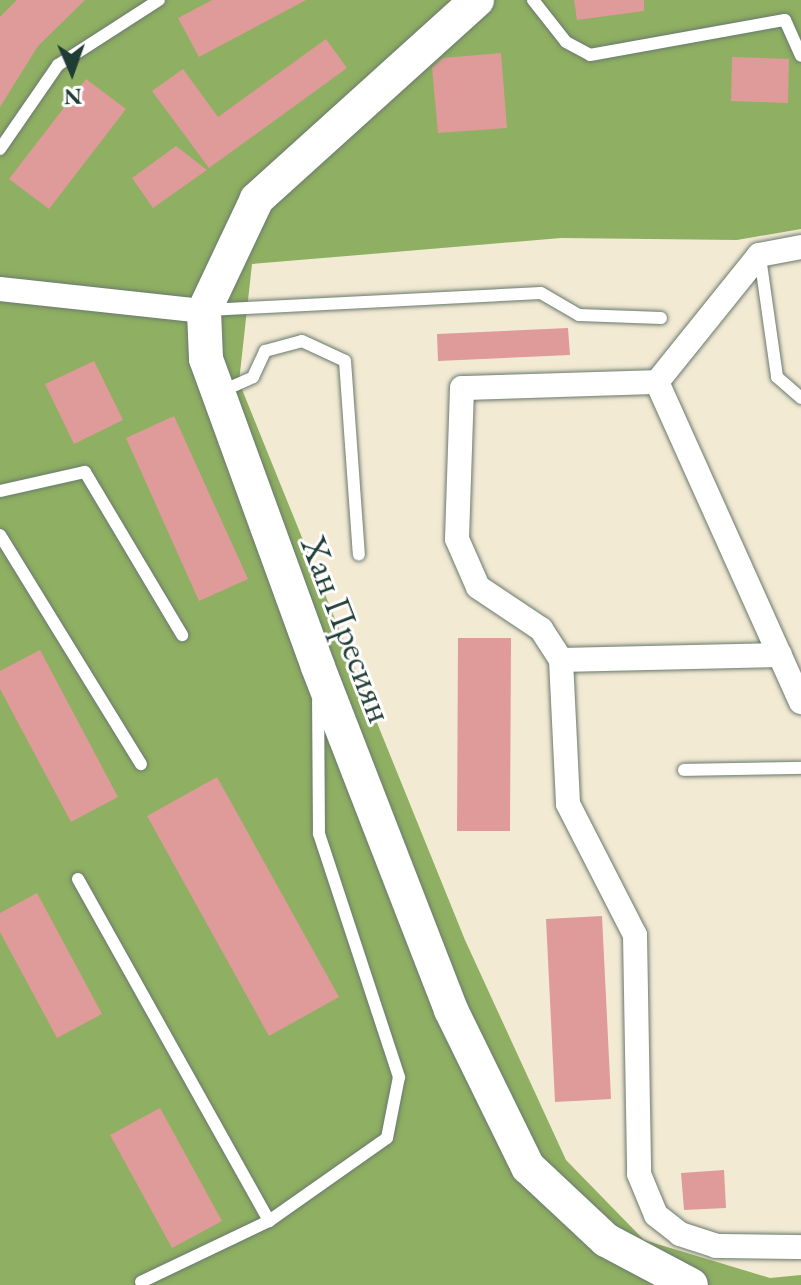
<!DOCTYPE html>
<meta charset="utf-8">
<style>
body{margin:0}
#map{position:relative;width:801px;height:1285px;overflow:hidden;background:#f3ead4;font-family:"EB Garamond",serif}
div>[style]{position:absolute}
.forest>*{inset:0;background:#8faf62}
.building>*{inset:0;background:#de9b99}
.roads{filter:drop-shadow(0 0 2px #697a6c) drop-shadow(0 0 2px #697a6c)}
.lane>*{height:12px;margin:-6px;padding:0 6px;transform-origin:6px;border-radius:6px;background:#fff}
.street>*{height:24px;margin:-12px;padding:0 12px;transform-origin:12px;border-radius:12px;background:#fff}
.secondary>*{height:34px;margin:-17px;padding:0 17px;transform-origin:17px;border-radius:17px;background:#fff}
span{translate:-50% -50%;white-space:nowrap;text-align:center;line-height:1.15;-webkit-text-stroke:6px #fff;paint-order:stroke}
.street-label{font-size:36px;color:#1f3d34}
.north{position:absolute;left:32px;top:32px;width:80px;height:80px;-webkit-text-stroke:6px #fff;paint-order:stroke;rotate:178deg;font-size:22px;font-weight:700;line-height:32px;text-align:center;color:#1f3d34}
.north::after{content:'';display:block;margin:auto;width:28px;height:36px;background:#1f3d34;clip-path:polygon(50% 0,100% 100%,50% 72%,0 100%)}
</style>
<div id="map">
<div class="forest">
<i style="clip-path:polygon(0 0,801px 0,801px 229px,737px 240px,561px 238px,252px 264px,239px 382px,465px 940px,566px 1160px,644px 1240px,770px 1278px,801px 1275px,801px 1285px,0 1285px)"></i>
</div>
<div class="building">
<i style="clip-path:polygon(17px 0,85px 0,38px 46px,0 107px,0 17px)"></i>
<i style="clip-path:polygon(212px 0,306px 0,199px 57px,178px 18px)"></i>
<i style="clip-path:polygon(574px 0,644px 0,644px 11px,577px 20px)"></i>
<i style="clip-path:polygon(326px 39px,347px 68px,209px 168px,152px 91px,183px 69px,218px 117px)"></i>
<i style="clip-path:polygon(501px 53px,507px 128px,438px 133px,432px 68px,443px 58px)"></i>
<i style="clip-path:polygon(732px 57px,789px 59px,788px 103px,731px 101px)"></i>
<i style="clip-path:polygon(86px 79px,126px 109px,49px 209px,9px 179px)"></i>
<i style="clip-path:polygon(176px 146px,207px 170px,153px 208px,132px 178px)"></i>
<i style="clip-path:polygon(568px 328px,570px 355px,438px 361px,437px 334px)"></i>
<i style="clip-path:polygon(94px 361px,123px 420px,74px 444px,45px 384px)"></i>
<i style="clip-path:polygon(174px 416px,248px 579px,199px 601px,126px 438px)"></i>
<i style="clip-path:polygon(458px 638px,511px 638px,510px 831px,457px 831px)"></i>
<i style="clip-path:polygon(40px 650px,118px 797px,71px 822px,0 689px,0 671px)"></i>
<i style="clip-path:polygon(217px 777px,339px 997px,269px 1036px,147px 816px)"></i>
<i style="clip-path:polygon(37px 893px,102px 1014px,57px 1038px,0 932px,0 913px)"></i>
<i style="clip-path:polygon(602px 916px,611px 1099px,555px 1102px,546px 919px)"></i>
<i style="clip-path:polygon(160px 1108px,222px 1221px,172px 1248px,110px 1135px)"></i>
<i style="clip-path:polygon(724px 1170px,726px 1208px,684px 1210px,681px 1173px)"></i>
</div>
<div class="roads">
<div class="lane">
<i style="left:533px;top:0;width:53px;rotate:51.8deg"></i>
<i style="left:566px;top:42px;width:27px;rotate:28deg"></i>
<i style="left:590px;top:55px;width:198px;rotate:-10.2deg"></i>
<i style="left:785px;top:20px;width:39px;rotate:66deg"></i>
<i style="left:0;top:149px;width:102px;rotate:-55.4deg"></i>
<i style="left:58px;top:65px;width:120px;rotate:-32.8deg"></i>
<i style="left:760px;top:257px;width:121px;rotate:81.9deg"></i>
<i style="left:777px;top:377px;width:32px;rotate:41deg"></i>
<i style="left:207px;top:310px;width:334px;rotate:-2.9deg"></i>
<i style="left:541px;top:293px;width:44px;rotate:30.1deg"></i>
<i style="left:579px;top:315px;width:82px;rotate:2.1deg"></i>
<i style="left:220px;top:392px;width:36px;rotate:-24deg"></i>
<i style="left:253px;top:377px;width:29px;rotate:-65deg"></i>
<i style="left:265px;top:351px;width:38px;rotate:-15deg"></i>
<i style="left:302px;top:341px;width:47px;rotate:24.9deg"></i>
<i style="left:345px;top:361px;width:194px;rotate:85.9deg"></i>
<i style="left:0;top:491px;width:87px;rotate:-12.6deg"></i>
<i style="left:85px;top:472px;width:190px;rotate:59.2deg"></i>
<i style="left:0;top:535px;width:269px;rotate:58.4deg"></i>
<i style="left:684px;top:770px;width:117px;rotate:-1deg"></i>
<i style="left:78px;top:879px;width:392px;rotate:60.8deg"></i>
<i style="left:141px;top:1282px;width:142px;rotate:-25.5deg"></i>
<i style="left:269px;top:1221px;width:144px;rotate:-35.1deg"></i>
<i style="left:387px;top:1138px;width:62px;rotate:-78.9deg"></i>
<i style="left:399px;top:1077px;width:256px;rotate:-108.2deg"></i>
<i style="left:319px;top:834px;width:133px;rotate:-90.4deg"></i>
</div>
<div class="street">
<i style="left:0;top:289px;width:205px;rotate:6.2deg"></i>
<i style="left:657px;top:382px;width:195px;rotate:178.2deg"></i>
<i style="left:462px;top:388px;width:151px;rotate:91.9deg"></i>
<i style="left:457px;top:539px;width:52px;rotate:66.4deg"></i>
<i style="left:478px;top:587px;width:76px;rotate:33.7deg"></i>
<i style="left:541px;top:629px;width:37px;rotate:57deg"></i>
<i style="left:561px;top:660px;width:144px;rotate:87.2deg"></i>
<i style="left:568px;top:804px;width:147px;rotate:62.9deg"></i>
<i style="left:635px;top:935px;width:239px;rotate:89deg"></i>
<i style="left:639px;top:1174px;width:44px;rotate:67.5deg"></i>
<i style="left:656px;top:1215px;width:31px;rotate:38deg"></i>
<i style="left:680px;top:1234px;width:38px;rotate:18deg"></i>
<i style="left:716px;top:1246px;width:85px;rotate:0.7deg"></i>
<i style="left:657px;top:382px;width:351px;rotate:65.8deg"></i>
<i style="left:657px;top:382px;width:163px;rotate:-51.2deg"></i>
<i style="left:759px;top:255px;width:43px;rotate:-10.8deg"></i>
<i style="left:561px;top:660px;width:219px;rotate:-1.3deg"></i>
</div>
<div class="secondary">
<i style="left:477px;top:0;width:297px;rotate:137.9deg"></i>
<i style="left:257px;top:199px;width:124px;rotate:115.3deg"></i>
<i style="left:204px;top:311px;width:48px;rotate:87.6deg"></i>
<i style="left:206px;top:359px;width:328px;rotate:70deg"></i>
<i style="left:318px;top:667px;width:368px;rotate:68.8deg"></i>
<i style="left:451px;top:1010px;width:175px;rotate:63.9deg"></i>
<i style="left:528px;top:1167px;width:107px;rotate:43.1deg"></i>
<i style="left:606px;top:1240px;width:96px;rotate:27.9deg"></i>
</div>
</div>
<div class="street-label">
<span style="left:347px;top:629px;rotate:69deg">Хан Пресиян</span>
</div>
<div class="north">N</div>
</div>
